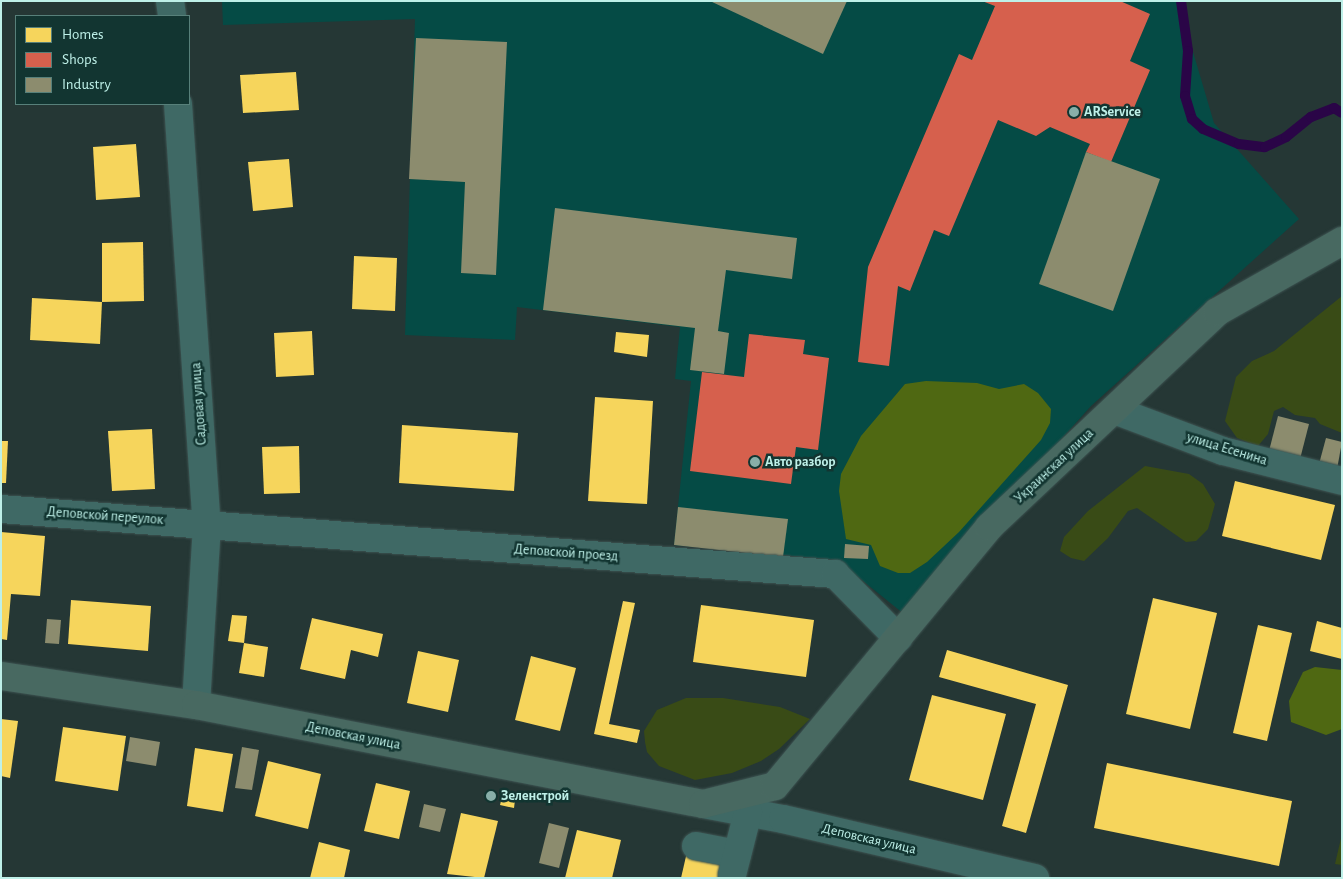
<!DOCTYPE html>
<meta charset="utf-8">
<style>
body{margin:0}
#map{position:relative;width:1343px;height:879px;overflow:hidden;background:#253735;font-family:"Alegreya Sans",sans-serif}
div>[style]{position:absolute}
.built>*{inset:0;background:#054b45}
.green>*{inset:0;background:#394b16}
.forest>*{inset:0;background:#4f6812}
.homes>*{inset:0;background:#f6d55c}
.shops>*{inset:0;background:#d6604d}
.industry>*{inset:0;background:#8c8c6e}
.stream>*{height:10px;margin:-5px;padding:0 5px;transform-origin:5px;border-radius:5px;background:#2a0547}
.roads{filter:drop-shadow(0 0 1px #3d5351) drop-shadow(0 0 1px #3d5351)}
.street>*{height:28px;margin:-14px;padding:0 14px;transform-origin:14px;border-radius:14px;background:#3f6965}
.secondary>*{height:28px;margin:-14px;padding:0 14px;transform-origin:14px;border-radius:14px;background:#486961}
.dots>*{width:14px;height:14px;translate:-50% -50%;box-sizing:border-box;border:2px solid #123531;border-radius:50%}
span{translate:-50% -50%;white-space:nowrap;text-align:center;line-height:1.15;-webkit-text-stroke:5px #123531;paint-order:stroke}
.poi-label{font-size:14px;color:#bef0e8;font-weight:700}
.left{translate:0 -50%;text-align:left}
.street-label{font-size:14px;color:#bef0e8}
.frame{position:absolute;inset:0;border:2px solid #bef0e8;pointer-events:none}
.legend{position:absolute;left:15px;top:15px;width:175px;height:90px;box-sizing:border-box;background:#123531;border:1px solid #57807a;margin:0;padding:6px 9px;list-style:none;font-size:15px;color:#bef0e8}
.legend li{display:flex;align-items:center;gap:10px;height:25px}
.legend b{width:25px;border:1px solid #57807a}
</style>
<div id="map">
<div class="built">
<i style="clip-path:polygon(222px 1px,1178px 1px,1214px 123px,1299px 219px,1091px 406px,904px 614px,837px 560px,674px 545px,691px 381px,675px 379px,680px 327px,517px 307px,515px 340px,405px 335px,415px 19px,223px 25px)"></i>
</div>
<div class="green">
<i style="clip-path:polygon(1342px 296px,1342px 433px,1320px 424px,1315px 418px,1295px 415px,1283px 407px,1274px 411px,1268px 434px,1258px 446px,1237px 438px,1225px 421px,1236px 377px,1252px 361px,1274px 351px)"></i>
<i style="clip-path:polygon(1145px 466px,1189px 474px,1203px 484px,1215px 504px,1208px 529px,1196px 541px,1186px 542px,1137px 508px,1128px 511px,1108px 538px,1084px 561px,1071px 558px,1060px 551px,1064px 537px,1088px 511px)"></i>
<i style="clip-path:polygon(686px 698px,723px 698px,780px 707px,810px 719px,779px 749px,761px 761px,732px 773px,695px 780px,659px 766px,647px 752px,645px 742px,644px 731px,657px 710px)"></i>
<i style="clip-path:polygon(1342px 834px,1342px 865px,1335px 864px)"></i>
</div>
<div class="forest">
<i style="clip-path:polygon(926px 381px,977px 383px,999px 389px,1024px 384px,1038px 393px,1051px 409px,1050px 423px,1041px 440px,959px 532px,927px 562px,910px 573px,898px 573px,880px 566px,871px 545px,846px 539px,839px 491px,841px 474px,861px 436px,905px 384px)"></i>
<i style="clip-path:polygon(1315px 667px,1342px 670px,1342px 729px,1326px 735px,1291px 722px,1289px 701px,1303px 672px)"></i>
</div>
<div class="homes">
<i style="clip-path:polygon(296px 72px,299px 110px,243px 113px,240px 75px)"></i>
<i style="clip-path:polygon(136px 144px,140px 197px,96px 200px,93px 147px)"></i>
<i style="clip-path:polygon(289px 159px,293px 207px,253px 211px,248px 162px)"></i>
<i style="clip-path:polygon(143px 242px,144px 301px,102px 302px,102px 243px)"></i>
<i style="clip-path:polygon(354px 256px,397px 258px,395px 311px,352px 309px)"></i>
<i style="clip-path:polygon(32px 298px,102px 302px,100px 344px,30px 340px)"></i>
<i style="clip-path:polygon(312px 331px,314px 375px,276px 377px,274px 333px)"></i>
<i style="clip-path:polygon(616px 332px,649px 335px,647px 357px,614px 352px)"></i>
<i style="clip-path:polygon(595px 397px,653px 401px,647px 504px,588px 501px)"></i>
<i style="clip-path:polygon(402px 425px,518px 433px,514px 491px,399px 483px)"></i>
<i style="clip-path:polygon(152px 429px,155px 489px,112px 491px,108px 431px)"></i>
<i style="clip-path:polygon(1px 441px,8px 441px,6px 483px,1px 483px)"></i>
<i style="clip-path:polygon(299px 446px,300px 493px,264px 494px,262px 447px)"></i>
<i style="clip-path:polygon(1235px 481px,1335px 505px,1321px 560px,1222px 536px)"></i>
<i style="clip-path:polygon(1px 532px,45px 536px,40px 596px,11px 594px,7px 640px,1px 639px)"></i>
<i style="clip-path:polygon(1153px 598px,1217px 613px,1190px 729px,1126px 714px)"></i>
<i style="clip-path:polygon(71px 600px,151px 606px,148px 651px,68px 644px)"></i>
<i style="clip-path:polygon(623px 601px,635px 603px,609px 724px,640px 730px,637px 743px,594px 734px)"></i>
<i style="clip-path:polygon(701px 605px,814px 620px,806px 677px,693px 662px)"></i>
<i style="clip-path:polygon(232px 615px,247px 616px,244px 643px,228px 641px)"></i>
<i style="clip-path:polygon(312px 618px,383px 634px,378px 657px,351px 650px,345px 679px,300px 669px)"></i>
<i style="clip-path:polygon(1317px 621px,1342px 628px,1342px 659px,1310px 651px)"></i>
<i style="clip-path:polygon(1258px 625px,1292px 633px,1267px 741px,1233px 733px)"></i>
<i style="clip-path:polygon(244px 643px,268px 647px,264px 677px,239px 673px)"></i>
<i style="clip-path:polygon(947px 650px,1068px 685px,1026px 833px,1002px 826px,1036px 704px,939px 677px)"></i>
<i style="clip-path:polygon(418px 651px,459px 660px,448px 712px,407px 703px)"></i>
<i style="clip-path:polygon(531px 656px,576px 668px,560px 731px,515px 720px)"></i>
<i style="clip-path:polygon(932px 695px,1006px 714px,983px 800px,909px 780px)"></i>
<i style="clip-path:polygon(1px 719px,18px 721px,10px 778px,1px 776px)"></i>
<i style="clip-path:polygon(63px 727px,126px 736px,118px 791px,55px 781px)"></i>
<i style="clip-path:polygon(195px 748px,233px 754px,223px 812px,187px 806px)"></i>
<i style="clip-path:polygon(268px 761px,321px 774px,308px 829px,255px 816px)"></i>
<i style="clip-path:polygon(1107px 763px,1292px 801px,1279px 866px,1094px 828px)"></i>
<i style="clip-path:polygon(376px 783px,410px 791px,399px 839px,364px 831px)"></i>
<i style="clip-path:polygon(502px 797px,515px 800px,514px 808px,500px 805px)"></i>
<i style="clip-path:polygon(461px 813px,498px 821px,484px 878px,447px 874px)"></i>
<i style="clip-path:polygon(577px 830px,621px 840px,612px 878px,565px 878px)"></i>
<i style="clip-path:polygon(319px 842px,350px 850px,344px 878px,310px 878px)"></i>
<i style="clip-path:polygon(687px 852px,728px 861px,725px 878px,681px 878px)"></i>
</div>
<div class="shops">
<i style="clip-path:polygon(982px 1px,1120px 1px,1150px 14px,1130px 61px,1150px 70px,1111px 162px,1086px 152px,1090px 144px,1050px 127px,1036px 136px,998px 120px,949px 236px,934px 230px,910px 291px,898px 286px,889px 366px,858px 362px,868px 267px,959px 54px,972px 60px,995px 6px)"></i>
<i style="clip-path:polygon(749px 334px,805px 340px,803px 354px,829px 358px,818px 450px,796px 447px,791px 484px,690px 471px,702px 372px,744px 377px)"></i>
</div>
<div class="industry">
<i style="clip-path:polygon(710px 1px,847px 1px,823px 54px)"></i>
<i style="clip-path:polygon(416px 38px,507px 42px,496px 275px,461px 273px,465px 182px,409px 179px)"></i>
<i style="clip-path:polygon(1086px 152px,1160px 179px,1113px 311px,1039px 284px)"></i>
<i style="clip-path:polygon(555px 208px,797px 238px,792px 279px,726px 270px,718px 331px,729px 333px,724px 374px,690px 370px,695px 328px,543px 310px)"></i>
<i style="clip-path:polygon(1278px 416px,1309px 424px,1300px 459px,1269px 451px)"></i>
<i style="clip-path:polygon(1326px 438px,1342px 442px,1337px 469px,1319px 464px)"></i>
<i style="clip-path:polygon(678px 507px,788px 519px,783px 557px,674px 545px)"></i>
<i style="clip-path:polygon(845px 544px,869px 546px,868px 559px,844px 558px)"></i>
<i style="clip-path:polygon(47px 619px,61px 620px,59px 644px,45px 643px)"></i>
<i style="clip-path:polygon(130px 737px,160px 742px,156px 766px,126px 761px)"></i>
<i style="clip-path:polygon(242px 747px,259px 750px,252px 790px,235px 788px)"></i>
<i style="clip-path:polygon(424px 804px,446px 809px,440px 832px,419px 827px)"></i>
<i style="clip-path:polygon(549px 823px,569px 828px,559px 868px,539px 863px)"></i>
</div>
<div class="stream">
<i style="left:1181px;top:1px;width:50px;rotate:82deg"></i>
<i style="left:1188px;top:51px;width:45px;rotate:93.8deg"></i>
<i style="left:1185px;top:96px;width:24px;rotate:73deg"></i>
<i style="left:1192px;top:119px;width:15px;rotate:42deg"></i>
<i style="left:1203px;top:129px;width:39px;rotate:23deg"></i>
<i style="left:1239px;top:144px;width:26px;rotate:7deg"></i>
<i style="left:1265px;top:147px;width:23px;rotate:-25deg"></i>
<i style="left:1286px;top:137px;width:32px;rotate:-39deg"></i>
<i style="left:1311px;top:117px;width:25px;rotate:-21deg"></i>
<i style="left:1334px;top:108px;width:9px;rotate:32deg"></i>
</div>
<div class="roads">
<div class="street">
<i style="left:170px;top:1px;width:15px;rotate:82deg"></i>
<i style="left:178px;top:104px;width:422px;rotate:86.1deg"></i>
<i style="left:207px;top:525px;width:180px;rotate:93.5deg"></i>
<i style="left:1114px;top:410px;width:116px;rotate:20.6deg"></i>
<i style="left:1223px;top:451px;width:123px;rotate:14.1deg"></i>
<i style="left:1px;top:509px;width:837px;rotate:4.46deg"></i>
<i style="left:835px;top:574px;width:90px;rotate:45.5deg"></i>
<i style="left:703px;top:804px;width:81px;rotate:10.6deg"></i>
<i style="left:783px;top:819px;width:259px;rotate:13.2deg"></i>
<i style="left:696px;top:846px;width:42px;rotate:11deg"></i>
<i style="left:732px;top:875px;width:65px;rotate:-75.7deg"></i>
</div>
<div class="secondary">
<i style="left:1px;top:676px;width:197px;rotate:8.5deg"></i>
<i style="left:196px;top:705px;width:517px;rotate:11.05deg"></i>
<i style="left:703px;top:804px;width:74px;rotate:-14deg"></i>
<i style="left:775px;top:786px;width:336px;rotate:-50.4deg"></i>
<i style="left:989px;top:527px;width:313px;rotate:-43.3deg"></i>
<i style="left:1217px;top:312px;width:144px;rotate:-29.6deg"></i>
</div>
</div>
<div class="dots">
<i style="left:1074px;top:112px;background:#88afa9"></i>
<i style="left:755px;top:462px;background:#88afa9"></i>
<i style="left:491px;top:796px;background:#88afa9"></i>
</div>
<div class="poi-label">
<span class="left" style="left:1084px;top:112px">ARService</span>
<span class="left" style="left:765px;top:462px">Авто разбор</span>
<span class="left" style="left:501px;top:796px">Зеленстрой</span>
</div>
<div class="street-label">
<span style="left:199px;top:404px;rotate:-94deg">Садовая улица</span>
<span style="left:1227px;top:449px;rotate:17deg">улица Есенина</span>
<span style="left:1054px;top:466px;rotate:-43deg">Украинская улица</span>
<span style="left:105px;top:516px;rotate:4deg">Деповской переулок</span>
<span style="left:566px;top:553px;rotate:4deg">Деповской проезд</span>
<span style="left:353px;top:736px;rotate:11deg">Деповская улица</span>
<span style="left:869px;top:839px;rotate:13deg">Деповская улица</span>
</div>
<div class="frame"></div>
<ul class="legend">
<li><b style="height:14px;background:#f6d55c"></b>Homes</li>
<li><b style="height:14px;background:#d6604d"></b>Shops</li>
<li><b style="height:14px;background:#8c8c6e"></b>Industry</li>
</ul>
</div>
